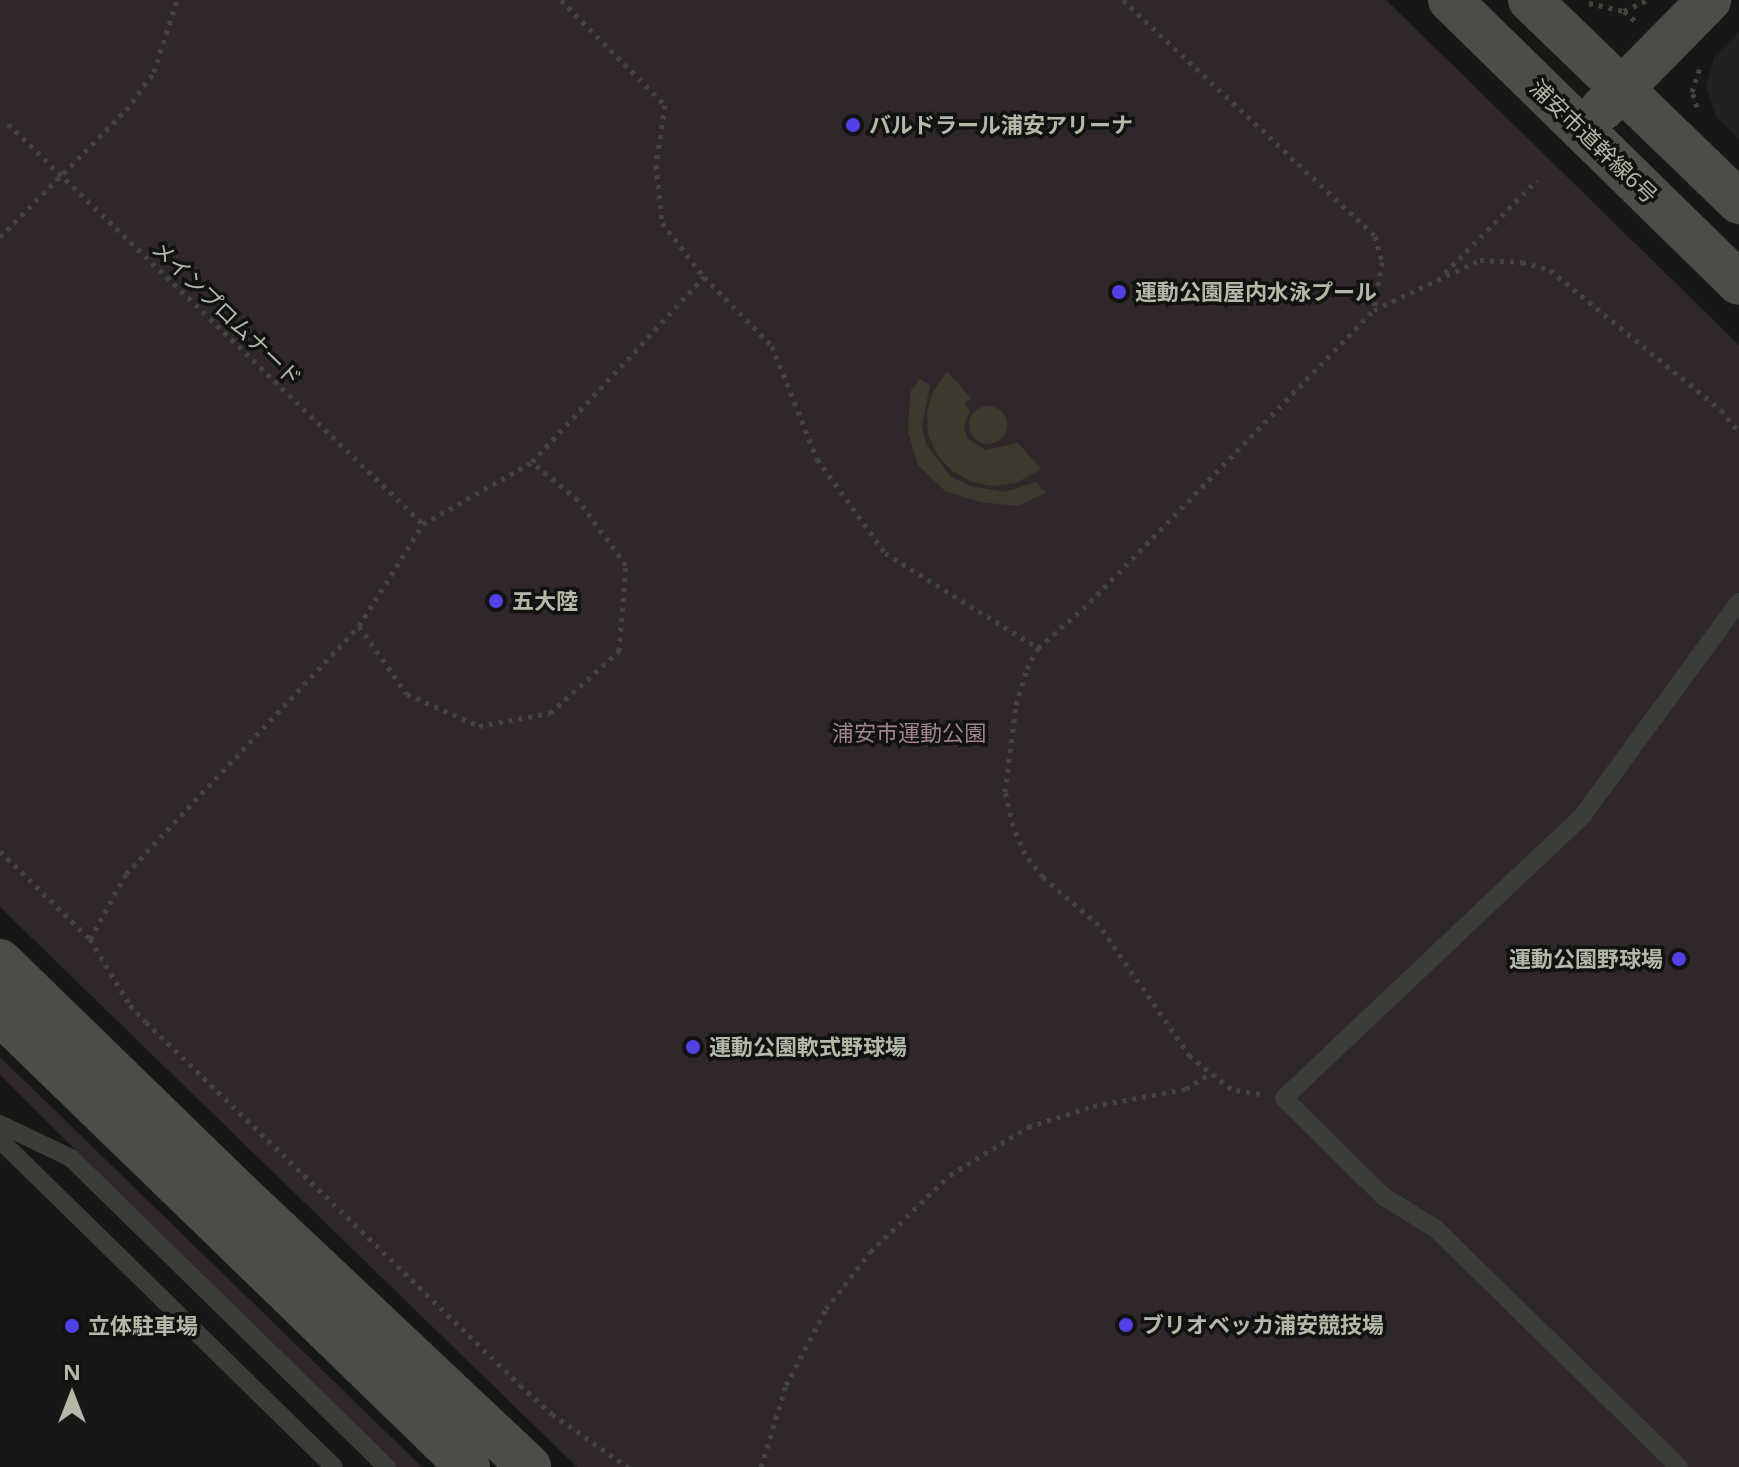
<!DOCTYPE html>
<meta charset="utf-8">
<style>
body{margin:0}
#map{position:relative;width:1739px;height:1467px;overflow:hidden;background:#171816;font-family:"Noto Sans","Noto Sans JP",sans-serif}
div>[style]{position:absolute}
.built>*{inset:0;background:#21221f}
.green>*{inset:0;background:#30272a}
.water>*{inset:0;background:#3b3a2d}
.round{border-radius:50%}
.path>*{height:5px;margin-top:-2.5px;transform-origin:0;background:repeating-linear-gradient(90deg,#43443e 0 4px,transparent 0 10px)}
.lane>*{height:18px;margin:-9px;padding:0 9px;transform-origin:9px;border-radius:9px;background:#3b3d38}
.secondary>*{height:44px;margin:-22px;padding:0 22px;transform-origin:22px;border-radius:22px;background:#4b4d46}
.dots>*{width:22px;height:22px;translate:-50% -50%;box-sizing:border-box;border:4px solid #121311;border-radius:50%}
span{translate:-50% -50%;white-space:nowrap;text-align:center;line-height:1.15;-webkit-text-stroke:7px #121311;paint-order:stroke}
.poi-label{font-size:22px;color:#b5b7a9;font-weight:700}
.left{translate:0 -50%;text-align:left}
.right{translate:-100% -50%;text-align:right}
.street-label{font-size:22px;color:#b5b7a9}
.park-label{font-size:22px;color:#a18291}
.north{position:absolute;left:32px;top:1355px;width:80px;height:80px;-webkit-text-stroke:6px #121311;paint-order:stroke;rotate:0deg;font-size:22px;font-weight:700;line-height:32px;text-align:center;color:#b5b7a9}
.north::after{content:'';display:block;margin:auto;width:28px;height:36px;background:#b5b7a9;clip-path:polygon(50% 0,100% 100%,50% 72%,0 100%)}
</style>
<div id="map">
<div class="built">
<i style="clip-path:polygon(1739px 32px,1739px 139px,1716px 116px,1706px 87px,1714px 57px)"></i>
</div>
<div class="green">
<i style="clip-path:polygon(0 0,1386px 0,1739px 345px,1739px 1467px,577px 1467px,0 907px)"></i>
<i style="clip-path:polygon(0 1057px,422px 1467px,394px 1467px,0 1075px)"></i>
</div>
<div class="water">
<i style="clip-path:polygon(947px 371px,971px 398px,964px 404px,970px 411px,964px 426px,967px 438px,985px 450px,1018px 443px,1041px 469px,1016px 483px,993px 486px,972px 482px,952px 471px,937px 455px,928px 434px,927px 411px,934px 390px)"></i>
<i style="clip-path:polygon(920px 379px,930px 385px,922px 426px,926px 444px,950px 476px,970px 486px,1004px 492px,1036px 482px,1046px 493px,1017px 506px,980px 502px,945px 491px,918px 465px,908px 432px,910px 392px)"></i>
<i class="round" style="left:969px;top:406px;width:38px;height:38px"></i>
</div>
<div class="path">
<i style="left:561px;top:0;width:148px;rotate:45.3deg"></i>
<i style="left:665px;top:105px;width:61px;rotate:98.5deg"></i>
<i style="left:656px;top:165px;width:58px;rotate:84.1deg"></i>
<i style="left:662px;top:223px;width:68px;rotate:52.1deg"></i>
<i style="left:1123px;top:0;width:345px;rotate:43.1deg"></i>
<i style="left:1375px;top:236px;width:27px;rotate:75deg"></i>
<i style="left:1382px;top:262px;width:48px;rotate:99.7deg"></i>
<i style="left:1589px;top:3px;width:36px;rotate:13deg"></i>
<i style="left:1624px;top:11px;width:26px;rotate:-25deg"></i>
<i style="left:1624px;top:11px;width:15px;rotate:42deg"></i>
<i style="left:1697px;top:107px;width:16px;rotate:-108deg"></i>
<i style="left:1692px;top:92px;width:26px;rotate:-72deg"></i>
<i style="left:8px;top:124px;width:576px;rotate:43.95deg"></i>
<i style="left:0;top:237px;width:179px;rotate:-45.2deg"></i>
<i style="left:126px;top:110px;width:47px;rotate:-53.6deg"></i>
<i style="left:154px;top:72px;width:76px;rotate:-72.3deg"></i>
<i style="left:1445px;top:273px;width:131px;rotate:-45.3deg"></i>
<i style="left:359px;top:626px;width:83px;rotate:54.8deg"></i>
<i style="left:407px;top:694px;width:79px;rotate:24deg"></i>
<i style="left:479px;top:726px;width:72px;rotate:-10.4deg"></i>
<i style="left:550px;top:713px;width:93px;rotate:-41.9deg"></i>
<i style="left:619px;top:651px;width:86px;rotate:-85.3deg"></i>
<i style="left:626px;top:565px;width:81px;rotate:-126.4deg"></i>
<i style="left:578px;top:500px;width:60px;rotate:-140.4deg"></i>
<i style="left:0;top:851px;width:126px;rotate:44.4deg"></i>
<i style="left:90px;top:939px;width:77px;rotate:58.8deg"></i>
<i style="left:130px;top:1005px;width:23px;rotate:47deg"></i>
<i style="left:146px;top:1022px;width:521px;rotate:44.14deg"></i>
<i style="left:520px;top:1385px;width:43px;rotate:42.2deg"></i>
<i style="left:552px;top:1414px;width:93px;rotate:34.9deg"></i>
<i style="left:90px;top:939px;width:74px;rotate:-61deg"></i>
<i style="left:126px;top:874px;width:340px;rotate:-46.8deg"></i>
<i style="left:359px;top:626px;width:120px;rotate:-57.9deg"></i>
<i style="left:423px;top:524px;width:125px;rotate:-29.6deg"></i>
<i style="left:532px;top:462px;width:253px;rotate:-47.1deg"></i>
<i style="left:704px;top:277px;width:97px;rotate:45.4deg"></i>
<i style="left:772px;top:346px;width:122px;rotate:68.3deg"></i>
<i style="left:817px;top:459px;width:116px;rotate:54.1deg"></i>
<i style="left:885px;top:553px;width:180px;rotate:31.8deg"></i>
<i style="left:1260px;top:1094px;width:29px;rotate:-170deg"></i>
<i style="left:1231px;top:1089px;width:53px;rotate:-141.2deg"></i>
<i style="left:1190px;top:1056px;width:160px;rotate:-124.8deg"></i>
<i style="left:1099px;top:925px;width:74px;rotate:-139.4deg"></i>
<i style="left:1043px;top:877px;width:29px;rotate:-128deg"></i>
<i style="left:1025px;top:854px;width:30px;rotate:-113deg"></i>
<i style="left:1013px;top:826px;width:35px;rotate:-103deg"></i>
<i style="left:1005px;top:792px;width:88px;rotate:-82.8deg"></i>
<i style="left:1016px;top:705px;width:38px;rotate:-73deg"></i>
<i style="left:1027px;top:669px;width:24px;rotate:-62deg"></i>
<i style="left:1038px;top:648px;width:69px;rotate:-41.5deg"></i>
<i style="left:1090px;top:602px;width:407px;rotate:-45.8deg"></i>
<i style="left:1374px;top:310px;width:117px;rotate:-25.3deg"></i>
<i style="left:1480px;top:260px;width:42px;rotate:2.7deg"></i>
<i style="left:1522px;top:262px;width:29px;rotate:16deg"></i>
<i style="left:1550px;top:270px;width:221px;rotate:39.3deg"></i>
<i style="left:1721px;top:410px;width:28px;rotate:51deg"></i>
<i style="left:761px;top:1467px;width:86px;rotate:-73deg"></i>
<i style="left:786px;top:1385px;width:86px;rotate:-62.2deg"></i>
<i style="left:826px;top:1309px;width:72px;rotate:-52.3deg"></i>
<i style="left:870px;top:1252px;width:111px;rotate:-43.9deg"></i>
<i style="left:950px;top:1175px;width:92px;rotate:-31.6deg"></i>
<i style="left:1028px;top:1127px;width:68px;rotate:-17.9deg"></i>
<i style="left:1093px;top:1106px;width:95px;rotate:-10.4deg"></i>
<i style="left:1186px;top:1089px;width:30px;rotate:-33deg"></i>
</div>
<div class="lane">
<i style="left:0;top:1124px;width:79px;rotate:25.6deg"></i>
<i style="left:71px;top:1158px;width:442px;rotate:44.4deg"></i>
<i style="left:0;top:1140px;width:467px;rotate:44.4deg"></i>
<i style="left:1679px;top:1467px;width:340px;rotate:-135.6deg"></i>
<i style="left:1436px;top:1229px;width:62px;rotate:-148.1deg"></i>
<i style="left:1383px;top:1196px;width:139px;rotate:-135.3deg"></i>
<i style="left:1284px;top:1098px;width:412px;rotate:-43.4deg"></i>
<i style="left:1583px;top:815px;width:264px;rotate:-53.8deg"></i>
</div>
<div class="secondary">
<i style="left:1450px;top:0;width:404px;rotate:44.4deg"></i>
<i style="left:1530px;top:0;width:291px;rotate:44deg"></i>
<i style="left:1602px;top:109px;width:153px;rotate:-45.5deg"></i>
<i style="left:0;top:961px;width:317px;rotate:44.2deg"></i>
<i style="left:227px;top:1182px;width:415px;rotate:43.3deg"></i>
<i style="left:0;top:1013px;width:652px;rotate:44.13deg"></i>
</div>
<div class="dots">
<i style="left:853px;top:125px;background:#5241e6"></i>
<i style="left:1119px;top:292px;background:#5241e6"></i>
<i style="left:496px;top:601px;background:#5241e6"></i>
<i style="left:1679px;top:959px;background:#5241e6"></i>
<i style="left:693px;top:1047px;background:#5241e6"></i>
<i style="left:1126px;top:1325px;background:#5241e6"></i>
<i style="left:72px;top:1326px;background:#5241e6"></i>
</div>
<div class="poi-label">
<span class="left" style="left:869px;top:125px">バルドラール浦安アリーナ</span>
<span class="left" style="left:1135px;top:292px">運動公園屋内水泳プール</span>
<span class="left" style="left:512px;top:601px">五大陸</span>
<span class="right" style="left:1663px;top:959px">運動公園野球場</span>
<span class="left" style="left:709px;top:1047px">運動公園軟式野球場</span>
<span class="left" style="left:1142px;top:1325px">ブリオベッカ浦安競技場</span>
<span class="left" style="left:88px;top:1326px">立体駐車場</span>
</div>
<div class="street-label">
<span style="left:1594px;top:141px;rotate:44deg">浦安市道幹線6号</span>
<span style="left:227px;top:313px;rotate:44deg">メインプロムナード</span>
</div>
<div class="park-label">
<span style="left:909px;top:733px">浦安市運動公園</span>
</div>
<div class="north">N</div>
</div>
